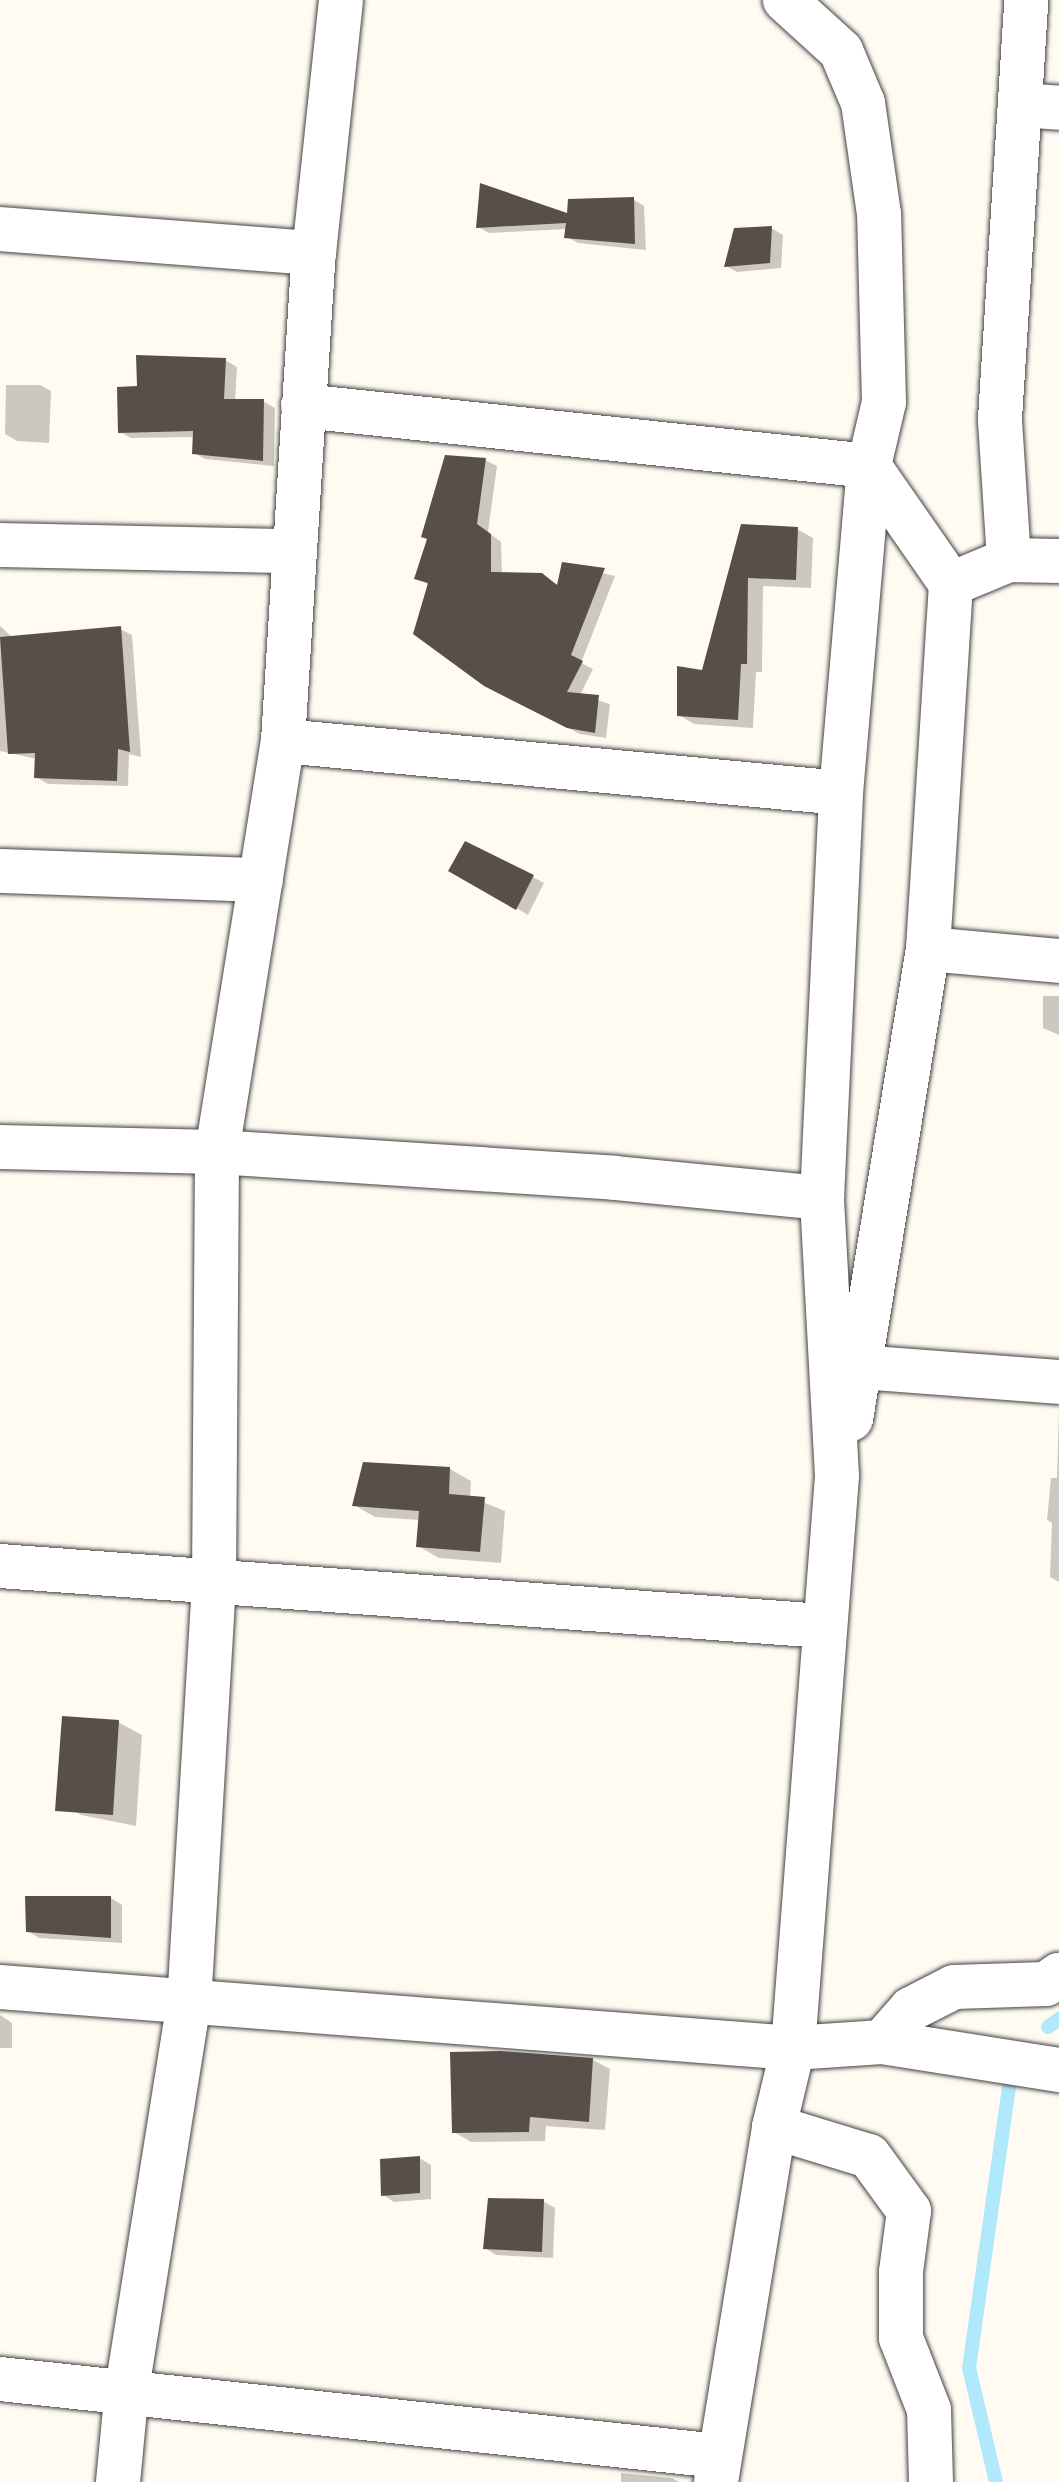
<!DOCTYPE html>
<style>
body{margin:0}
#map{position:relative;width:1059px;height:2482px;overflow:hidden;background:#fffbf2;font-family:Literata,serif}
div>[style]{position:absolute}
.shadow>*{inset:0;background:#0003}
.stream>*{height:14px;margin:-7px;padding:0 7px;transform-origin:7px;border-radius:7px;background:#b1e9fc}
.building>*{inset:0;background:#594f4a}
.roads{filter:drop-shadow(0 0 2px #424242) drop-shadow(0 0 2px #424242)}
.street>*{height:44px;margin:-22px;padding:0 22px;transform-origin:22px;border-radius:22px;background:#fff}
span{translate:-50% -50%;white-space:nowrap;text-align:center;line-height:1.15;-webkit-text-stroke:8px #fff;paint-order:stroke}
</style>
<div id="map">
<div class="shadow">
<i style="clip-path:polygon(633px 199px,644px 206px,646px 250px,578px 243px,567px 237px,567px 229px,489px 233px,478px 227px,568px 216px)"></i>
<i style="clip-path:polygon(771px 228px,783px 235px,781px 268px,737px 272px,726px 266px)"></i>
<i style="clip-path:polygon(225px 360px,237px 367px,235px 401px,263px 401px,275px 408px,274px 466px,205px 459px,194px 453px,195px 437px,131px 438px,120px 432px,139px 388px)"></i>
<i style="clip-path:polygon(6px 385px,40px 385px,51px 391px,49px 443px,17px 441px,5px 434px)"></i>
<i style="clip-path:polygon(485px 460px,497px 466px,488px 532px,501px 542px,502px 574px,542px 575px,559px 586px,563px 564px,615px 576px,581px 663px,593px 669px,580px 695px,610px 704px,606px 738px,580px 734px,505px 695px,429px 585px,417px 578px)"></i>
<i style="clip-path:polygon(742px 526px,797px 529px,813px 538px,811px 588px,763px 586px,762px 672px,756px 672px,753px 728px,694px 724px,679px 715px,704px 672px)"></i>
<i style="clip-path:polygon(0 626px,13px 638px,120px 629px,132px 635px,141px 757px,129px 754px,128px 786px,48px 784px,36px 777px,37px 759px,0 751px)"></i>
<i style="clip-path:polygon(451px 870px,533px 877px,544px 883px,528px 915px)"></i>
<i style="clip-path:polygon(1043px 996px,1059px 996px,1059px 1035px,1043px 1028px)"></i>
<i style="clip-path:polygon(1059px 1408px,1059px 1582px,1050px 1577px,1052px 1523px,1047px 1520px,1051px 1478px,1057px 1478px)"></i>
<i style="clip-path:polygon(450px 1469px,471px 1481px,470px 1497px,505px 1511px,501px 1563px,439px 1558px,418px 1546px,420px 1520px,375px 1517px,354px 1505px)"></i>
<i style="clip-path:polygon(118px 1722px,142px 1735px,136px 1826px,81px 1815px,57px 1801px)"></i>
<i style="clip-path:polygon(111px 1898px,122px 1905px,122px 1943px,39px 1938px,28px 1931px)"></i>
<i style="clip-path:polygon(0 2015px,12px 2023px,12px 2048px,0 2048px)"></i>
<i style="clip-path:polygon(593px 2060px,610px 2069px,605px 2130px,546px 2126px,545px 2141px,471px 2142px,454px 2132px)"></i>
<i style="clip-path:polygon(419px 2158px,431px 2165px,431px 2199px,394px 2202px,383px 2195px)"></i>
<i style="clip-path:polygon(543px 2201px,555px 2208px,553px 2258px,496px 2255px,485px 2248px)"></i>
<i style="clip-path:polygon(621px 2473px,672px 2478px,679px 2482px,621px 2482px)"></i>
</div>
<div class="stream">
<i style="left:1048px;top:2027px;width:14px;rotate:-36deg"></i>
<i style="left:996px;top:2482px;width:117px;rotate:-103.3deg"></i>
<i style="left:969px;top:2368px;width:292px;rotate:-81.9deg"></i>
</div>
<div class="building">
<i style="clip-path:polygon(480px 183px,567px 213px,568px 199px,634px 197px,635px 244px,564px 238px,566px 223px,476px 228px)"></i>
<i style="clip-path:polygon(772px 226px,770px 263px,724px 267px,734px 228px)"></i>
<i style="clip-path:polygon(136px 355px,226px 358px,224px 399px,264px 399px,263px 461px,192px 454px,193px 431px,118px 433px,117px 387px,137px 386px)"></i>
<i style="clip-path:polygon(445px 455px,486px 458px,477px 524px,491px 534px,491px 572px,542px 573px,557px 585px,562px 562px,605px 568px,571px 655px,583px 661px,567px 692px,599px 695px,595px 733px,567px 728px,484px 686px,413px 634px,428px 583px,414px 579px,427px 539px,421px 537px)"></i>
<i style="clip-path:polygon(741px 524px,798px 527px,796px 580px,748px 578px,747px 664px,741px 664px,738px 720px,677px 716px,677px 666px,702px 670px)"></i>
<i style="clip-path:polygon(121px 626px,130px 752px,118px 749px,117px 781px,34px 778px,35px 753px,8px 754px,0 637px)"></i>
<i style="clip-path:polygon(465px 841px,534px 875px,516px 910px,448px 871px)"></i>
<i style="clip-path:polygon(363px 1462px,450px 1467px,449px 1494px,485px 1497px,480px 1552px,416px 1547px,419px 1511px,352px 1506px)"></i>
<i style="clip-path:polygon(62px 1716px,119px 1720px,113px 1815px,55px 1811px)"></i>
<i style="clip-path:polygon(25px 1896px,111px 1896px,111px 1938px,26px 1932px)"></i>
<i style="clip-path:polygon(501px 2051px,593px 2058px,589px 2122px,530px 2117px,529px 2132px,452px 2133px,450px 2052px)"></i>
<i style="clip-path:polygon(420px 2156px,420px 2193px,381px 2196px,380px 2159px)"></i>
<i style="clip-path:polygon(488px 2198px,544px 2199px,542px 2252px,483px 2249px)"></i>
</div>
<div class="roads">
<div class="street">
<i style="left:1020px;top:105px;width:39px;rotate:4deg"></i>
<i style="left:0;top:229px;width:315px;rotate:4.4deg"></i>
<i style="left:303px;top:406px;width:569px;rotate:6.05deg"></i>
<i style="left:869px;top:466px;width:144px;rotate:55.2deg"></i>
<i style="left:951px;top:584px;width:63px;rotate:-22.5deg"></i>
<i style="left:1009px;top:560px;width:141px;rotate:-93.7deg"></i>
<i style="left:1000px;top:419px;width:420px;rotate:-86.4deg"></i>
<i style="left:0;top:545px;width:295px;rotate:1.2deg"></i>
<i style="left:1009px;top:560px;width:50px;rotate:1.1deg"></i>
<i style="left:283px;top:741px;width:560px;rotate:5.32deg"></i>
<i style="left:0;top:871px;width:261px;rotate:2deg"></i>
<i style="left:928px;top:949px;width:132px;rotate:5.2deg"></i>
<i style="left:0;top:1147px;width:217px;rotate:1.3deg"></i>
<i style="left:217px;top:1152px;width:399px;rotate:3.7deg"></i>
<i style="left:615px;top:1178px;width:208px;rotate:5.5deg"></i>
<i style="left:860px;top:1367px;width:200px;rotate:4.3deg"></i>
<i style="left:851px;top:1419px;width:476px;rotate:-80.7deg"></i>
<i style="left:928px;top:949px;width:366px;rotate:-86.4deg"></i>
<i style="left:0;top:1566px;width:824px;rotate:4.17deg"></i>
<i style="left:0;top:1987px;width:795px;rotate:4.4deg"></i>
<i style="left:793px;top:2048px;width:89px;rotate:-3.9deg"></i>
<i style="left:882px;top:2042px;width:179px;rotate:9deg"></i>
<i style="left:882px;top:2042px;width:44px;rotate:-48.7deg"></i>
<i style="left:911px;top:2009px;width:48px;rotate:-27.1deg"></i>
<i style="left:954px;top:1987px;width:92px;rotate:-1.9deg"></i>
<i style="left:1046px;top:1984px;width:16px;rotate:-35deg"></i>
<i style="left:774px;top:2127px;width:99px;rotate:17deg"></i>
<i style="left:869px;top:2156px;width:68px;rotate:54deg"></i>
<i style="left:909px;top:2211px;width:62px;rotate:97.5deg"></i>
<i style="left:901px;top:2272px;width:66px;rotate:90deg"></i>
<i style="left:901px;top:2338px;width:77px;rotate:68.7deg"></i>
<i style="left:929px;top:2410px;width:72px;rotate:88.4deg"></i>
<i style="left:0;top:2379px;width:722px;rotate:6.12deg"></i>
<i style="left:118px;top:2482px;width:93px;rotate:-84.5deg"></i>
<i style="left:127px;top:2389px;width:390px;rotate:-80.9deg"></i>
<i style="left:189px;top:2004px;width:420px;rotate:-86.6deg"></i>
<i style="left:214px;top:1585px;width:433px;rotate:-89.6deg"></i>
<i style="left:217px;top:1152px;width:416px;rotate:-80.9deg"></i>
<i style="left:283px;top:741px;width:489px;rotate:-86.4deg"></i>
<i style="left:314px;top:253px;width:254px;rotate:-83.9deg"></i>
<i style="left:716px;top:2482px;width:360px;rotate:-80.7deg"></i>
<i style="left:774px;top:2127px;width:81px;rotate:-76.5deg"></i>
<i style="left:793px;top:2048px;width:574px;rotate:-85.6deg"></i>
<i style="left:837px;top:1476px;width:278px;rotate:-93.1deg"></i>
<i style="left:822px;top:1198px;width:405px;rotate:-87.3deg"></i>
<i style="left:841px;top:793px;width:328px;rotate:-85.1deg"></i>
<i style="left:869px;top:466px;width:66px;rotate:-76.8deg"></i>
<i style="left:884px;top:402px;width:188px;rotate:-91.5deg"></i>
<i style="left:879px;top:214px;width:112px;rotate:-98.2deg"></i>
<i style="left:863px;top:103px;width:56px;rotate:-112.9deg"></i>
<i style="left:841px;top:51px;width:76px;rotate:-137.7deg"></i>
</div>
</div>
</div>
